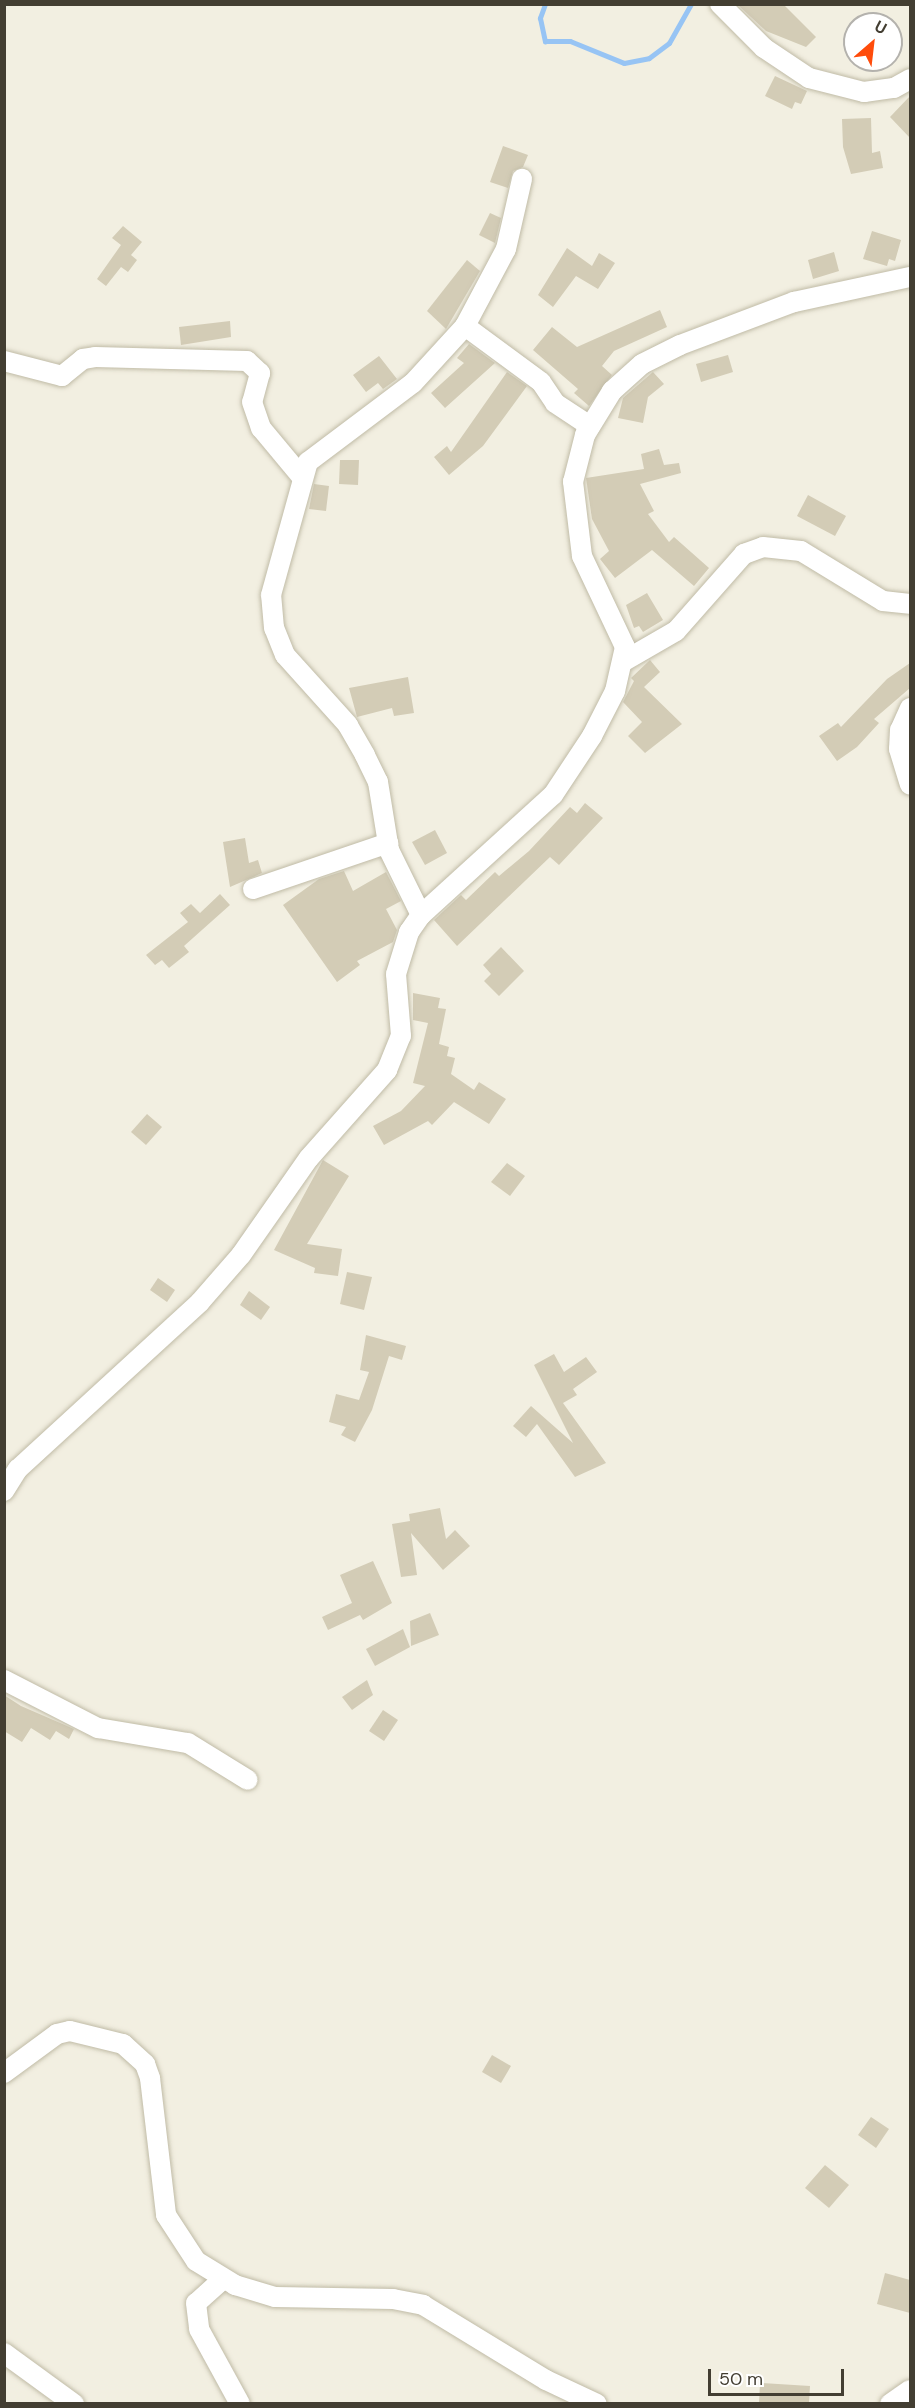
<!DOCTYPE html>
<style>
body{margin:0}
#map{position:relative;width:915px;height:2408px;overflow:hidden;background:#f2efe1;font-family:"DM Sans",sans-serif}
div>[style]{position:absolute}
.stream>*{height:5px;margin:-2.5px;padding:0 2.5px;transform-origin:2.5px;border-radius:2.5px;background:#97c4f4}
.building>*{inset:0;background:#d3ccb6}
.roads{filter:drop-shadow(0 0 2px #c0bba6) drop-shadow(0 0 2px #c0bba6)}
.street>*{height:20px;margin:-10px;padding:0 10px;transform-origin:10px;border-radius:10px;background:#fff}
span{translate:-50% -50%;white-space:nowrap;text-align:center;line-height:1.15;-webkit-text-stroke:4.5px #fff;paint-order:stroke}
.frame{position:absolute;inset:0;border:6px solid #433e32;pointer-events:none}
.north{position:absolute;left:843px;top:12px;width:60px;height:60px;box-sizing:border-box;background:#fff;border:2px solid #b4b2ad;border-radius:50%;rotate:28deg;font-size:16px;font-weight:700;line-height:24px;text-align:center;color:#433e32}
.north::after{content:'';display:block;margin:auto;width:21px;height:27px;background:#ff4c0b;clip-path:polygon(50% 0,100% 100%,50% 72%,0 100%)}
.scale{position:absolute;left:708px;top:2369px;width:136px;height:27px;box-sizing:border-box;border:3px solid #433e32;border-top:0;padding-left:8px;font-size:18px;line-height:21px;white-space:nowrap;color:#433e32;-webkit-text-stroke:4px #fff;paint-order:stroke}
</style>
<div id="map">
<div class="stream">
<i style="left:545px;top:4px;width:15px;rotate:110deg"></i>
<i style="left:540px;top:18px;width:24px;rotate:78deg"></i>
<i style="left:545px;top:41px;width:25px"></i>
<i style="left:570px;top:41px;width:58px;rotate:22.2deg"></i>
<i style="left:624px;top:63px;width:25px;rotate:-11deg"></i>
<i style="left:649px;top:58px;width:25px;rotate:-37deg"></i>
<i style="left:669px;top:43px;width:45px;rotate:-60.6deg"></i>
</div>
<div class="building">
<i style="clip-path:polygon(737px 4px,783px 4px,816px 37px,806px 47px,766px 31px)"></i>
<i style="clip-path:polygon(775px 76px,807px 91px,801px 104px,795px 102px,792px 109px,765px 96px)"></i>
<i style="clip-path:polygon(910px 96px,910px 138px,890px 117px)"></i>
<i style="clip-path:polygon(871px 118px,872px 153px,880px 151px,883px 168px,851px 174px,843px 147px,842px 119px)"></i>
<i style="clip-path:polygon(503px 146px,528px 155px,523px 167px,513px 171px,508px 188px,490px 182px)"></i>
<i style="clip-path:polygon(490px 213px,501px 218px,495px 243px,479px 235px)"></i>
<i style="clip-path:polygon(123px 226px,142px 242px,131px 255px,137px 260px,128px 272px,121px 267px,106px 286px,97px 279px,121px 245px,112px 238px)"></i>
<i style="clip-path:polygon(872px 231px,901px 240px,895px 261px,889px 259px,887px 266px,863px 259px)"></i>
<i style="clip-path:polygon(567px 248px,592px 266px,599px 253px,615px 263px,598px 289px,576px 276px,553px 307px,538px 295px)"></i>
<i style="clip-path:polygon(834px 252px,839px 271px,813px 279px,808px 260px)"></i>
<i style="clip-path:polygon(467px 260px,480px 271px,446px 329px,427px 311px)"></i>
<i style="clip-path:polygon(660px 310px,667px 327px,614px 351px,602px 366px,612px 375px,589px 406px,574px 393px,578px 389px,533px 350px,552px 327px,577px 347px)"></i>
<i style="clip-path:polygon(230px 321px,231px 337px,181px 345px,179px 327px)"></i>
<i style="clip-path:polygon(469px 344px,495px 363px,445px 408px,431px 393px,464px 363px,457px 358px)"></i>
<i style="clip-path:polygon(728px 355px,733px 372px,701px 382px,696px 364px)"></i>
<i style="clip-path:polygon(379px 356px,397px 379px,383px 389px,378px 383px,366px 392px,353px 375px)"></i>
<i style="clip-path:polygon(507px 372px,527px 386px,483px 446px,449px 475px,434px 457px,447px 446px,451px 452px)"></i>
<i style="clip-path:polygon(653px 372px,664px 384px,648px 397px,643px 423px,618px 418px,623px 398px)"></i>
<i style="clip-path:polygon(659px 449px,664px 465px,679px 463px,681px 473px,640px 484px,654px 511px,648px 514px,669px 542px,674px 537px,709px 568px,694px 586px,652px 550px,615px 578px,600px 559px,609px 551px,592px 519px,586px 478px,644px 469px,641px 454px)"></i>
<i style="clip-path:polygon(340px 460px,359px 460px,358px 485px,339px 484px)"></i>
<i style="clip-path:polygon(314px 484px,329px 486px,326px 511px,309px 509px)"></i>
<i style="clip-path:polygon(808px 495px,846px 516px,835px 536px,797px 516px)"></i>
<i style="clip-path:polygon(647px 593px,663px 620px,643px 632px,639px 626px,634px 628px,626px 605px)"></i>
<i style="clip-path:polygon(650px 660px,660px 672px,644px 687px,682px 724px,645px 753px,628px 736px,642px 722px,623px 702px,634px 681px,631px 678px)"></i>
<i style="clip-path:polygon(910px 663px,910px 688px,874px 719px,879px 723px,857px 747px,837px 761px,819px 736px,838px 723px,841px 727px,887px 679px)"></i>
<i style="clip-path:polygon(408px 677px,414px 713px,394px 716px,392px 708px,357px 717px,349px 688px)"></i>
<i style="clip-path:polygon(585px 803px,603px 818px,559px 865px,550px 857px,457px 946px,434px 920px,461px 895px,466px 900px,495px 872px,499px 876px,529px 851px,570px 807px,577px 813px)"></i>
<i style="clip-path:polygon(435px 830px,447px 853px,425px 865px,412px 842px)"></i>
<i style="clip-path:polygon(245px 838px,249px 863px,258px 860px,262px 873px,230px 887px,223px 842px)"></i>
<i style="clip-path:polygon(344px 871px,353px 891px,386px 872px,401px 901px,386px 909px,397px 930px,393px 942px,357px 961px,360px 965px,337px 982px,283px 905px,319px 879px)"></i>
<i style="clip-path:polygon(220px 894px,230px 905px,184px 946px,189px 952px,169px 968px,162px 960px,155px 965px,146px 955px,188px 922px,180px 913px,191px 904px,200px 913px)"></i>
<i style="clip-path:polygon(501px 947px,524px 971px,499px 996px,484px 981px,491px 974px,483px 965px)"></i>
<i style="clip-path:polygon(413px 993px,440px 998px,438px 1008px,446px 1009px,439px 1044px,449px 1047px,447px 1056px,455px 1058px,451px 1074px,474px 1090px,479px 1082px,506px 1099px,489px 1124px,454px 1102px,432px 1125px,428px 1121px,384px 1145px,373px 1126px,401px 1111px,425px 1086px,413px 1083px,428px 1023px,413px 1020px)"></i>
<i style="clip-path:polygon(147px 1114px,162px 1127px,146px 1145px,131px 1132px)"></i>
<i style="clip-path:polygon(323px 1160px,349px 1176px,307px 1244px,342px 1249px,338px 1276px,314px 1273px,315px 1268px,274px 1250px)"></i>
<i style="clip-path:polygon(507px 1163px,525px 1176px,510px 1196px,491px 1182px)"></i>
<i style="clip-path:polygon(347px 1272px,372px 1277px,364px 1310px,340px 1304px)"></i>
<i style="clip-path:polygon(158px 1278px,175px 1290px,167px 1302px,150px 1290px)"></i>
<i style="clip-path:polygon(249px 1291px,270px 1307px,261px 1320px,240px 1305px)"></i>
<i style="clip-path:polygon(366px 1335px,406px 1346px,402px 1360px,389px 1356px,372px 1410px,355px 1442px,341px 1435px,346px 1427px,329px 1422px,336px 1394px,359px 1400px,369px 1372px,360px 1370px)"></i>
<i style="clip-path:polygon(554px 1354px,564px 1372px,586px 1357px,597px 1372px,573px 1389px,577px 1395px,563px 1403px,606px 1463px,575px 1477px,537px 1424px,526px 1437px,513px 1426px,531px 1406px,573px 1443px,534px 1365px)"></i>
<i style="clip-path:polygon(440px 1508px,446px 1539px,455px 1530px,470px 1546px,443px 1570px,411px 1533px,417px 1575px,401px 1577px,392px 1524px,410px 1521px,409px 1514px)"></i>
<i style="clip-path:polygon(373px 1561px,392px 1603px,363px 1620px,360px 1615px,328px 1630px,322px 1617px,352px 1603px,340px 1575px)"></i>
<i style="clip-path:polygon(430px 1613px,439px 1635px,411px 1646px,410px 1621px)"></i>
<i style="clip-path:polygon(403px 1629px,410px 1647px,375px 1666px,366px 1649px)"></i>
<i style="clip-path:polygon(367px 1680px,373px 1695px,352px 1710px,342px 1697px)"></i>
<i style="clip-path:polygon(4px 1695px,21px 1706px,74px 1729px,69px 1739px,56px 1731px,50px 1740px,31px 1728px,22px 1742px,4px 1731px)"></i>
<i style="clip-path:polygon(383px 1710px,398px 1720px,384px 1741px,369px 1731px)"></i>
<i style="clip-path:polygon(492px 2055px,511px 2066px,501px 2083px,482px 2072px)"></i>
<i style="clip-path:polygon(871px 2117px,889px 2129px,876px 2148px,858px 2135px)"></i>
<i style="clip-path:polygon(825px 2165px,849px 2185px,829px 2208px,805px 2188px)"></i>
<i style="clip-path:polygon(885px 2273px,910px 2280px,910px 2313px,877px 2304px)"></i>
<i style="clip-path:polygon(760px 2383px,810px 2386px,809px 2403px,759px 2403px)"></i>
</div>
<div class="roads">
<div class="street">
<i style="left:720px;top:4px;width:62px;rotate:45deg"></i>
<i style="left:764px;top:48px;width:54px;rotate:33.7deg"></i>
<i style="left:809px;top:78px;width:57px;rotate:14.3deg"></i>
<i style="left:864px;top:92px;width:30px;rotate:-8deg"></i>
<i style="left:894px;top:88px;width:18px;rotate:-29deg"></i>
<i style="left:465px;top:326px;width:94px;rotate:36.4deg"></i>
<i style="left:541px;top:382px;width:25px;rotate:56deg"></i>
<i style="left:555px;top:403px;width:42px;rotate:33.3deg"></i>
<i style="left:4px;top:361px;width:60px;rotate:14.5deg"></i>
<i style="left:62px;top:376px;width:27px;rotate:-39deg"></i>
<i style="left:83px;top:359px;width:12px;rotate:-9deg"></i>
<i style="left:95px;top:357px;width:152px;rotate:1.5deg"></i>
<i style="left:247px;top:361px;width:18px;rotate:43deg"></i>
<i style="left:260px;top:373px;width:30px;rotate:105deg"></i>
<i style="left:252px;top:402px;width:28px;rotate:71deg"></i>
<i style="left:261px;top:428px;width:62px;rotate:50.2deg"></i>
<i style="left:624px;top:661px;width:60px;rotate:-30deg"></i>
<i style="left:676px;top:631px;width:103px;rotate:-48.6deg"></i>
<i style="left:744px;top:554px;width:20px;rotate:-20deg"></i>
<i style="left:763px;top:547px;width:38px;rotate:6deg"></i>
<i style="left:801px;top:551px;width:96px;rotate:31.4deg"></i>
<i style="left:883px;top:601px;width:27px;rotate:6deg"></i>
<i style="left:910px;top:708px;width:24px;rotate:114deg"></i>
<i style="left:900px;top:730px;width:19px;rotate:93deg"></i>
<i style="left:899px;top:749px;width:37px;rotate:73deg"></i>
<i style="left:253px;top:889px;width:143px;rotate:-18.8deg"></i>
<i style="left:421px;top:915px;width:72px;rotate:-116.2deg"></i>
<i style="left:389px;top:850px;width:69px;rotate:-99.2deg"></i>
<i style="left:378px;top:782px;width:30px;rotate:-116deg"></i>
<i style="left:365px;top:755px;width:34px;rotate:-120deg"></i>
<i style="left:348px;top:725px;width:94px;rotate:-132deg"></i>
<i style="left:285px;top:655px;width:29px;rotate:-112deg"></i>
<i style="left:274px;top:628px;width:33px;rotate:-95deg"></i>
<i style="left:271px;top:595px;width:138px;rotate:-74.5deg"></i>
<i style="left:308px;top:462px;width:131px;rotate:-37deg"></i>
<i style="left:413px;top:383px;width:77px;rotate:-47.6deg"></i>
<i style="left:465px;top:326px;width:87px;rotate:-62deg"></i>
<i style="left:506px;top:249px;width:72px;rotate:-77.1deg"></i>
<i style="left:4px;top:1491px;width:26px;rotate:-58deg"></i>
<i style="left:18px;top:1469px;width:247px;rotate:-42.5deg"></i>
<i style="left:200px;top:1302px;width:62px;rotate:-48.9deg"></i>
<i style="left:241px;top:1255px;width:118px;rotate:-55deg"></i>
<i style="left:309px;top:1158px;width:118px;rotate:-48.4deg"></i>
<i style="left:387px;top:1070px;width:37px;rotate:-68deg"></i>
<i style="left:401px;top:1036px;width:62px;rotate:-94.6deg"></i>
<i style="left:396px;top:974px;width:44px;rotate:-72.8deg"></i>
<i style="left:409px;top:932px;width:21px;rotate:-55deg"></i>
<i style="left:421px;top:915px;width:178px;rotate:-42.3deg"></i>
<i style="left:553px;top:795px;width:71px;rotate:-56.5deg"></i>
<i style="left:592px;top:736px;width:51px;rotate:-62.9deg"></i>
<i style="left:615px;top:691px;width:45px;rotate:-77.2deg"></i>
<i style="left:625px;top:647px;width:101px;rotate:-115.3deg"></i>
<i style="left:582px;top:556px;width:75px;rotate:-96.9deg"></i>
<i style="left:573px;top:482px;width:49px;rotate:-75.7deg"></i>
<i style="left:585px;top:435px;width:52px;rotate:-58.5deg"></i>
<i style="left:612px;top:391px;width:40px;rotate:-42deg"></i>
<i style="left:642px;top:364px;width:42px;rotate:-26.6deg"></i>
<i style="left:680px;top:345px;width:122px;rotate:-20.7deg"></i>
<i style="left:794px;top:302px;width:119px;rotate:-12.2deg"></i>
<i style="left:4px;top:1680px;width:106px;rotate:27.1deg"></i>
<i style="left:98px;top:1728px;width:91px;rotate:9.5deg"></i>
<i style="left:188px;top:1743px;width:70px;rotate:31.7deg"></i>
<i style="left:4px;top:2073px;width:66px;rotate:-36.3deg"></i>
<i style="left:57px;top:2034px;width:13px;rotate:-13deg"></i>
<i style="left:70px;top:2031px;width:55px;rotate:13.8deg"></i>
<i style="left:123px;top:2044px;width:30px;rotate:42deg"></i>
<i style="left:145px;top:2064px;width:15px;rotate:70deg"></i>
<i style="left:150px;top:2078px;width:138px;rotate:83.3deg"></i>
<i style="left:166px;top:2215px;width:55px;rotate:56.9deg"></i>
<i style="left:196px;top:2261px;width:46px;rotate:31.6deg"></i>
<i style="left:235px;top:2285px;width:42px;rotate:16.7deg"></i>
<i style="left:275px;top:2297px;width:118px;rotate:1deg"></i>
<i style="left:393px;top:2299px;width:31px;rotate:11deg"></i>
<i style="left:423px;top:2305px;width:144px;rotate:31.4deg"></i>
<i style="left:546px;top:2380px;width:56px;rotate:25.2deg"></i>
<i style="left:223px;top:2279px;width:36px;rotate:138deg"></i>
<i style="left:196px;top:2303px;width:26px;rotate:83deg"></i>
<i style="left:199px;top:2329px;width:85px;rotate:61.3deg"></i>
<i style="left:4px;top:2353px;width:87px;rotate:36.1deg"></i>
<i style="left:890px;top:2404px;width:24px;rotate:-35deg"></i>
</div>
</div>
<div class="frame"></div>
<div class="north">U</div>
<div class="scale">50 m</div>
</div>
